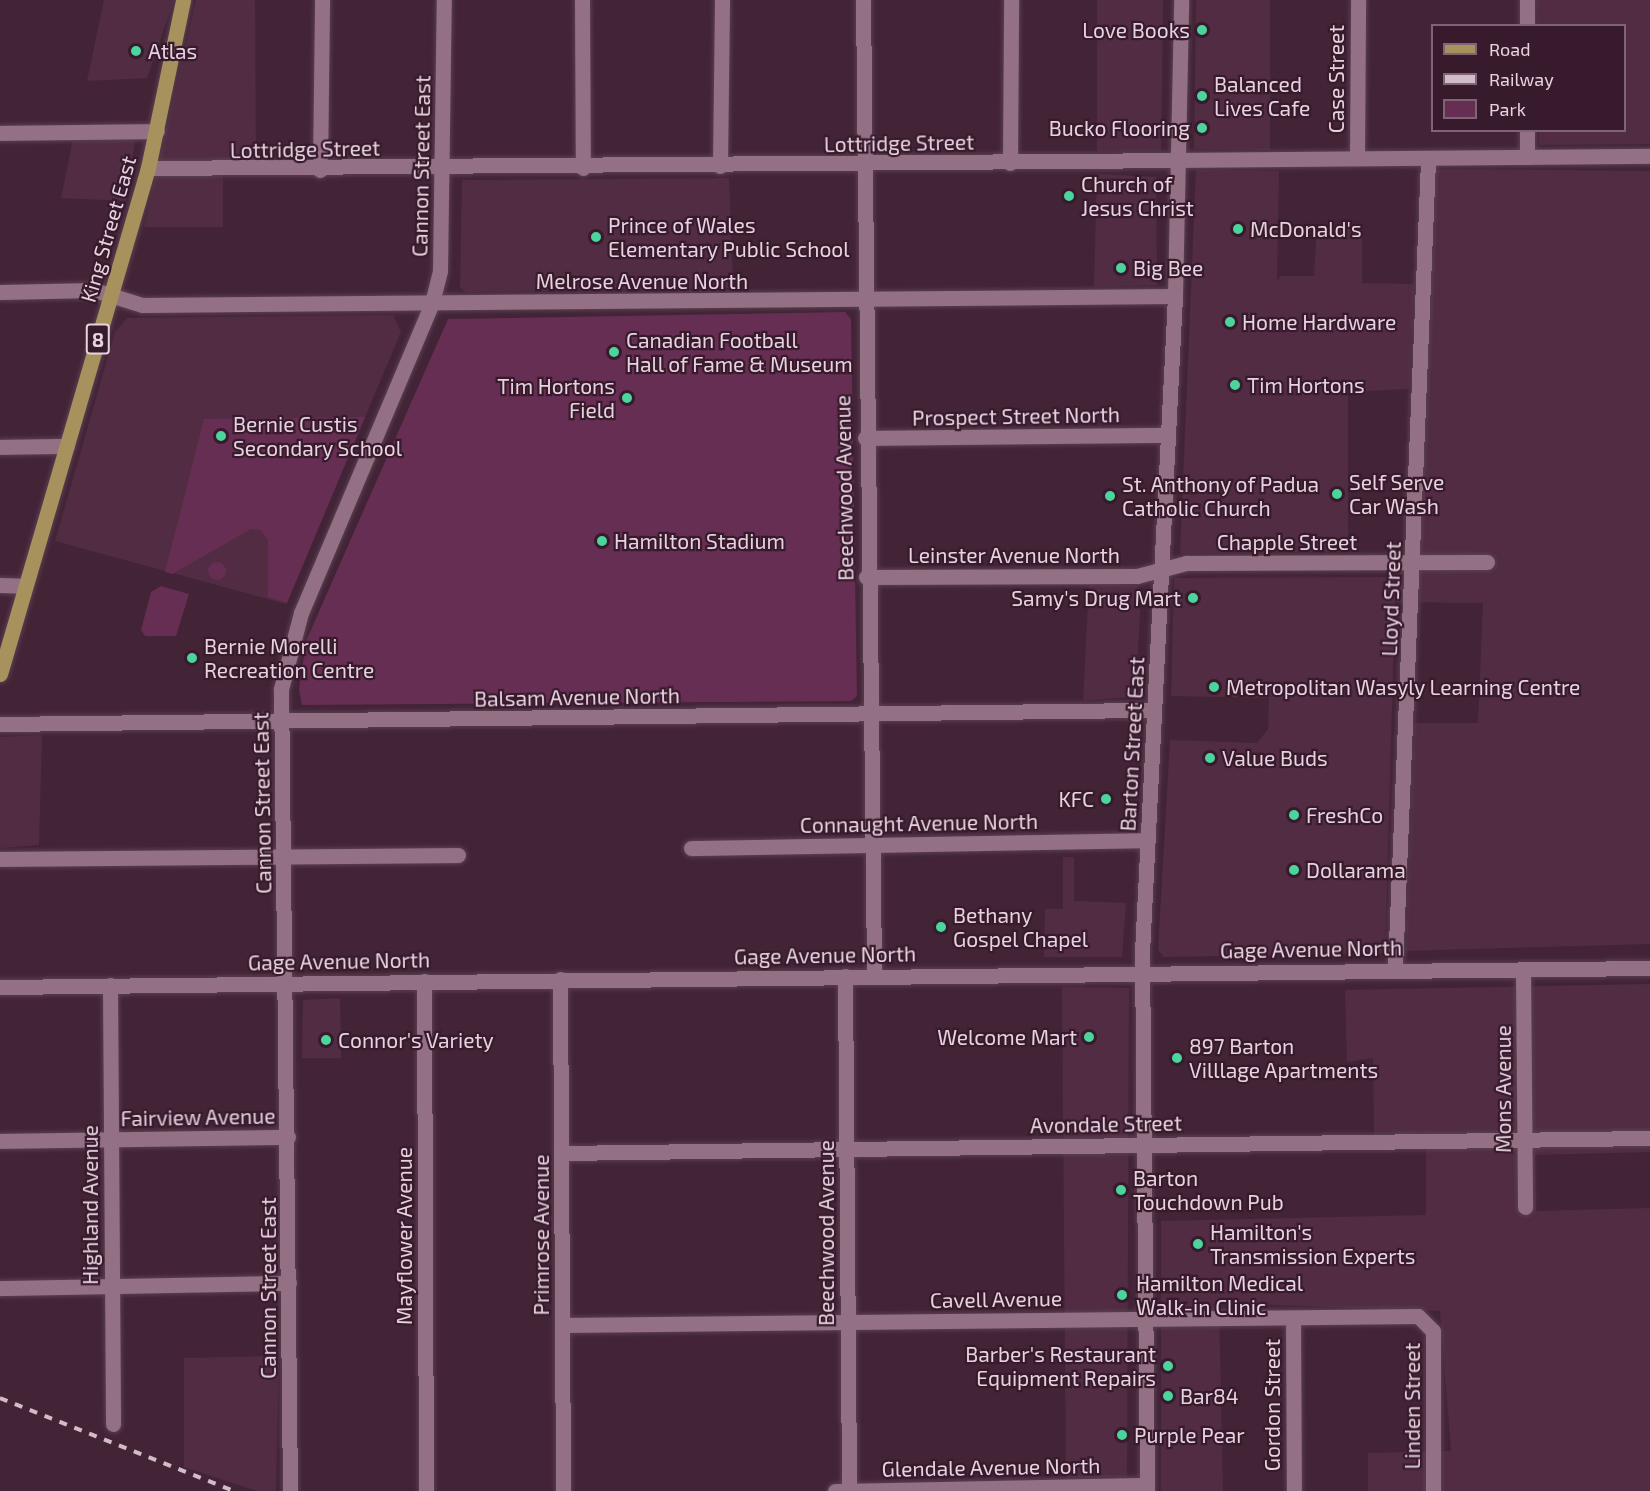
<!DOCTYPE html>
<style>
body{margin:0}
#map{position:relative;width:1650px;height:1491px;overflow:hidden;background:#432437;font-family:"Exo 2",sans-serif}
div>[style]{position:absolute}
.built>*{inset:0;background:#512c43}
.green>*{inset:0;background:#662e52}
.round{border-radius:50%}
.roads{filter:drop-shadow(0 0 2px #5a4051) drop-shadow(0 0 2px #5a4051)}
.minor>*{height:15px;margin:-7.5px;padding:0 7.5px;transform-origin:7.5px;border-radius:7.5px;background:#947085}
.tertiary>*{height:15px;margin:-7.5px;padding:0 7.5px;transform-origin:7.5px;border-radius:7.5px;background:#947085}
.secondary>*{height:15px;margin:-7.5px;padding:0 7.5px;transform-origin:7.5px;border-radius:7.5px;background:#947085}
.primary>*{height:15px;margin:-7.5px;padding:0 7.5px;transform-origin:7.5px;border-radius:7.5px;background:#a7925d}
.rail>*{height:4px;margin-top:-2px;transform-origin:0;background:repeating-linear-gradient(90deg,#d1bcc9 0 8px,transparent 0 16px)}
.dots>*{width:16px;height:16px;translate:-50% -50%;box-sizing:border-box;border:3px solid #381a2d;border-radius:50%}
span{translate:-50% -50%;white-space:nowrap;text-align:center;line-height:1.15;-webkit-text-stroke:4.5px #381a2d;paint-order:stroke}
.shield-label span{padding:2px 4px;background:#381a2d;border:2px solid;border-radius:4px;-webkit-text-stroke-width:0}
.shield-label{font-size:20px;color:#e7d3df;font-weight:700}
.poi-label{font-size:21px;color:#e7d3df}
.right{translate:-100% -50%;text-align:right}
.left{translate:0 -50%;text-align:left}
.street-label{font-size:21px;color:#e7d3df}
.legend{position:absolute;left:1431px;top:24px;width:195px;height:108px;box-sizing:border-box;background:#381a2d;border:2px solid #7e6474;margin:0;padding:8px 10px;list-style:none;font-size:18px;color:#e7d3df}
.legend li{display:flex;align-items:center;gap:12px;height:30px}
.legend b{width:30px;border:2px solid #7e6474}
</style>
<div id="map">
<div class="built">
<i style="clip-path:polygon(104px 0,174px 0,147px 78px,87px 81px)"></i>
<i style="clip-path:polygon(196px 0,255px 0,256px 160px,223px 160px,223px 227px,144px 227px)"></i>
<i style="clip-path:polygon(1097px 0,1163px 0,1161px 151px,1097px 152px)"></i>
<i style="clip-path:polygon(1196px 0,1270px 0,1270px 150px,1194px 149px)"></i>
<i style="clip-path:polygon(1537px 0,1650px 0,1650px 144px,1539px 145px,1539px 131px,1624px 130px,1624px 26px,1538px 25px)"></i>
<i style="clip-path:polygon(73px 139px,135px 140px,126px 201px,61px 198px)"></i>
<i style="clip-path:polygon(1435px 169px,1650px 171px,1650px 944px,1406px 951px,1415px 723px,1478px 723px,1483px 603px,1395px 602px,1385px 953px,1164px 957px,1158px 950px,1170px 740px,1257px 743px,1268px 729px,1269px 698px,1171px 696px,1174px 578px,1418px 577px)"></i>
<i style="clip-path:polygon(1196px 170px,1279px 171px,1277px 282px,1281px 276px,1314px 276px,1317px 226px,1362px 226px,1362px 283px,1414px 284px,1409px 389px,1348px 392px,1348px 552px,1180px 553px)"></i>
<i style="clip-path:polygon(1097px 174px,1156px 177px,1157px 285px,1094px 287px)"></i>
<i style="clip-path:polygon(729px 178px,733px 288px,466px 292px,460px 287px,462px 180px)"></i>
<i style="clip-path:polygon(393px 315px,401px 332px,286px 604px,55px 541px,115px 332px,127px 318px)"></i>
<i style="clip-path:polygon(1089px 585px,1136px 585px,1141px 590px,1136px 694px,1128px 697px,1083px 701px)"></i>
<i style="clip-path:polygon(42px 735px,39px 845px,0 848px,0 737px)"></i>
<i style="clip-path:polygon(1063px 857px,1074px 857px,1074px 901px,1126px 903px,1122px 957px,1044px 957px,1045px 909px,1063px 909px)"></i>
<i style="clip-path:polygon(1650px 984px,1650px 1152px,1535px 1155px,1536px 1211px,1650px 1208px,1650px 1491px,1368px 1491px,1368px 1453px,1451px 1451px,1440px 1311px,1219px 1303px,1223px 1491px,1161px 1491px,1161px 1221px,1426px 1215px,1426px 1133px,1374px 1136px,1373px 1058px,1347px 1062px,1345px 990px)"></i>
<i style="clip-path:polygon(1062px 987px,1129px 988px,1127px 1477px,1066px 1479px)"></i>
<i style="clip-path:polygon(340px 998px,341px 1058px,302px 1058px,303px 1000px)"></i>
<i style="clip-path:polygon(279px 1356px,276px 1491px,257px 1491px,184px 1467px,184px 1358px)"></i>
</div>
<div class="green">
<i style="clip-path:polygon(845px 312px,851px 319px,857px 696px,851px 701px,302px 705px,299px 689px,306px 641px,448px 319px)"></i>
<i style="clip-path:polygon(365px 417px,287px 603px,268px 597px,268px 540px,260px 530px,251px 529px,172px 574px,165px 572px,204px 419px)"></i>
<i class="round" style="left:208px;top:562px;width:18px;height:18px"></i>
<i style="clip-path:polygon(161px 586px,189px 594px,176px 636px,145px 636px,141px 630px,151px 592px)"></i>
</div>
<div class="roads">
<div class="minor">
<i style="left:582px;top:0;width:168px;rotate:89.7deg"></i>
<i style="left:863px;top:0;width:975px;rotate:89.35deg"></i>
<i style="left:1527px;top:26px;width:26px;rotate:-90deg"></i>
<i style="left:0;top:133px;width:157px;rotate:-0.7deg"></i>
<i style="left:1527px;top:157px;width:27px;rotate:-90deg"></i>
<i style="left:1357px;top:158px;width:158px;rotate:-89.6deg"></i>
<i style="left:1010px;top:163px;width:163px;rotate:-89.6deg"></i>
<i style="left:720px;top:166px;width:166px;rotate:-89.3deg"></i>
<i style="left:148px;top:168px;width:1031px;rotate:-0.44deg"></i>
<i style="left:320px;top:170px;width:170px;rotate:-89.3deg"></i>
<i style="left:0;top:292px;width:94px;rotate:-1.2deg"></i>
<i style="left:94px;top:290px;width:50px;rotate:17.4deg"></i>
<i style="left:142px;top:305px;width:1033px;rotate:-0.5deg"></i>
<i style="left:865px;top:438px;width:302px;rotate:-0.6deg"></i>
<i style="left:0;top:447px;width:67px;rotate:-0.9deg"></i>
<i style="left:866px;top:577px;width:271px;rotate:-0.2deg"></i>
<i style="left:1137px;top:576px;width:51px;rotate:-14.9deg"></i>
<i style="left:1186px;top:563px;width:301px;rotate:-0.2deg"></i>
<i style="left:0;top:585px;width:24px;rotate:2deg"></i>
<i style="left:0;top:724px;width:1154px;rotate:-0.7deg"></i>
<i style="left:691px;top:848px;width:457px;rotate:-1deg"></i>
<i style="left:0;top:859px;width:458px;rotate:-0.5deg"></i>
<i style="left:1395px;top:968px;width:810px;rotate:-87.66deg"></i>
<i style="left:1523px;top:970px;width:237px;rotate:89.5deg"></i>
<i style="left:845px;top:976px;width:515px;rotate:89.55deg"></i>
<i style="left:560px;top:979px;width:512px;rotate:89.66deg"></i>
<i style="left:424px;top:981px;width:510px;rotate:89.78deg"></i>
<i style="left:110px;top:985px;width:439px;rotate:89.6deg"></i>
<i style="left:0;top:1141px;width:288px;rotate:-0.8deg"></i>
<i style="left:561px;top:1153px;width:1089px;rotate:-0.79deg"></i>
<i style="left:0;top:1288px;width:289px;rotate:-1deg"></i>
<i style="left:1293px;top:1318px;width:173px;rotate:89.7deg"></i>
<i style="left:562px;top:1325px;width:856px;rotate:-0.6deg"></i>
<i style="left:1418px;top:1316px;width:21px;rotate:45deg"></i>
<i style="left:1433px;top:1331px;width:160px;rotate:90deg"></i>
<i style="left:835px;top:1491px;width:312px;rotate:-1.1deg"></i>
</div>
<div class="tertiary">
<i style="left:1179px;top:160px;width:471px;rotate:-0.5deg"></i>
</div>
<div class="secondary">
<i style="left:0;top:987px;width:1650px;rotate:-0.66deg"></i>
<i style="left:290px;top:1491px;width:802px;rotate:-90.64deg"></i>
<i style="left:281px;top:689px;width:79px;rotate:-75.3deg"></i>
<i style="left:301px;top:613px;width:337px;rotate:-67.1deg"></i>
<i style="left:432px;top:303px;width:33px;rotate:-76deg"></i>
<i style="left:440px;top:271px;width:271px;rotate:-89.2deg"></i>
<i style="left:1147px;top:1491px;width:539px;rotate:-90.53deg"></i>
<i style="left:1142px;top:952px;width:657px;rotate:-87.12deg"></i>
<i style="left:1175px;top:296px;width:296px;rotate:-88.8deg"></i>
</div>
<div class="primary">
<i style="left:0;top:674px;width:527px;rotate:-73.7deg"></i>
<i style="left:148px;top:168px;width:172px;rotate:-78.2deg"></i>
</div>
</div>
<div class="rail">
<i style="left:0;top:1398px;width:252px;rotate:21.7deg"></i>
</div>
<div class="dots">
<i style="left:1202px;top:30px;background:#4bd49b"></i>
<i style="left:136px;top:51px;background:#4bd49b"></i>
<i style="left:1202px;top:96px;background:#4bd49b"></i>
<i style="left:1202px;top:128px;background:#4bd49b"></i>
<i style="left:1069px;top:196px;background:#4bd49b"></i>
<i style="left:1238px;top:229px;background:#4bd49b"></i>
<i style="left:596px;top:237px;background:#4bd49b"></i>
<i style="left:1121px;top:268px;background:#4bd49b"></i>
<i style="left:1230px;top:322px;background:#4bd49b"></i>
<i style="left:614px;top:352px;background:#4bd49b"></i>
<i style="left:1235px;top:385px;background:#4bd49b"></i>
<i style="left:627px;top:398px;background:#4bd49b"></i>
<i style="left:221px;top:436px;background:#4bd49b"></i>
<i style="left:1337px;top:494px;background:#4bd49b"></i>
<i style="left:1110px;top:496px;background:#4bd49b"></i>
<i style="left:602px;top:541px;background:#4bd49b"></i>
<i style="left:1193px;top:598px;background:#4bd49b"></i>
<i style="left:192px;top:658px;background:#4bd49b"></i>
<i style="left:1214px;top:687px;background:#4bd49b"></i>
<i style="left:1210px;top:758px;background:#4bd49b"></i>
<i style="left:1106px;top:799px;background:#4bd49b"></i>
<i style="left:1294px;top:815px;background:#4bd49b"></i>
<i style="left:1294px;top:870px;background:#4bd49b"></i>
<i style="left:941px;top:927px;background:#4bd49b"></i>
<i style="left:1089px;top:1037px;background:#4bd49b"></i>
<i style="left:326px;top:1040px;background:#4bd49b"></i>
<i style="left:1177px;top:1058px;background:#4bd49b"></i>
<i style="left:1121px;top:1190px;background:#4bd49b"></i>
<i style="left:1198px;top:1244px;background:#4bd49b"></i>
<i style="left:1122px;top:1295px;background:#4bd49b"></i>
<i style="left:1168px;top:1366px;background:#4bd49b"></i>
<i style="left:1168px;top:1396px;background:#4bd49b"></i>
<i style="left:1122px;top:1435px;background:#4bd49b"></i>
</div>
<div class="shield-label">
<span style="left:98px;top:339px">8</span>
</div>
<div class="poi-label">
<span class="right" style="left:1190px;top:30px">Love Books</span>
<span class="left" style="left:148px;top:51px">Atlas</span>
<span class="left" style="left:1214px;top:96px">Balanced<br>Lives Cafe</span>
<span class="right" style="left:1190px;top:128px">Bucko Flooring</span>
<span class="left" style="left:1081px;top:196px">Church of<br>Jesus Christ</span>
<span class="left" style="left:608px;top:237px">Prince of Wales<br>Elementary Public School</span>
<span class="left" style="left:1250px;top:229px">McDonald's</span>
<span class="left" style="left:1133px;top:268px">Big Bee</span>
<span class="left" style="left:1242px;top:322px">Home Hardware</span>
<span class="left" style="left:626px;top:352px">Canadian Football<br>Hall of Fame &amp; Museum</span>
<span class="left" style="left:1247px;top:385px">Tim Hortons</span>
<span class="right" style="left:615px;top:398px">Tim Hortons<br>Field</span>
<span class="left" style="left:233px;top:436px">Bernie Custis<br>Secondary School</span>
<span class="left" style="left:1349px;top:494px">Self Serve<br>Car Wash</span>
<span class="left" style="left:1122px;top:496px">St. Anthony of Padua<br>Catholic Church</span>
<span class="left" style="left:614px;top:541px">Hamilton Stadium</span>
<span class="right" style="left:1181px;top:598px">Samy's Drug Mart</span>
<span class="left" style="left:204px;top:658px">Bernie Morelli<br>Recreation Centre</span>
<span class="left" style="left:1226px;top:687px">Metropolitan Wasyly Learning Centre</span>
<span class="left" style="left:1222px;top:758px">Value Buds</span>
<span class="right" style="left:1094px;top:799px">KFC</span>
<span class="left" style="left:1306px;top:815px">FreshCo</span>
<span class="left" style="left:1306px;top:870px">Dollarama</span>
<span class="left" style="left:953px;top:927px">Bethany<br>Gospel Chapel</span>
<span class="right" style="left:1077px;top:1037px">Welcome Mart</span>
<span class="left" style="left:338px;top:1040px">Connor's Variety</span>
<span class="left" style="left:1189px;top:1058px">897 Barton<br>Villlage Apartments</span>
<span class="left" style="left:1133px;top:1190px">Barton<br>Touchdown Pub</span>
<span class="left" style="left:1210px;top:1244px">Hamilton's<br>Transmission Experts</span>
<span class="left" style="left:1136px;top:1295px">Hamilton Medical<br>Walk-in Clinic</span>
<span class="right" style="left:1156px;top:1366px">Barber's Restaurant<br>Equipment Repairs</span>
<span class="left" style="left:1180px;top:1396px">Bar84</span>
<span class="left" style="left:1134px;top:1435px">Purple Pear</span>
</div>
<div class="street-label">
<span style="left:1336px;top:79px;rotate:-90deg">Case Street</span>
<span style="left:899px;top:143px;rotate:-1deg">Lottridge Street</span>
<span style="left:305px;top:149px;rotate:-1deg">Lottridge Street</span>
<span style="left:421px;top:166px;rotate:-89deg">Cannon Street East</span>
<span style="left:108px;top:229px;rotate:-74deg">King Street East</span>
<span style="left:642px;top:281px">Melrose Avenue North</span>
<span style="left:1016px;top:416px;rotate:-1deg">Prospect Street North</span>
<span style="left:844px;top:488px;rotate:-91deg">Beechwood Avenue</span>
<span style="left:1287px;top:542px">Chapple Street</span>
<span style="left:1014px;top:555px">Leinster Avenue North</span>
<span style="left:1391px;top:599px;rotate:-88deg">Lloyd Street</span>
<span style="left:577px;top:697px;rotate:-1deg">Balsam Avenue North</span>
<span style="left:1132px;top:744px;rotate:-87deg">Barton Street East</span>
<span style="left:262px;top:803px;rotate:-91deg">Cannon Street East</span>
<span style="left:919px;top:823px;rotate:-1deg">Connaught Avenue North</span>
<span style="left:1311px;top:949px;rotate:-1deg">Gage Avenue North</span>
<span style="left:825px;top:955px;rotate:-1deg">Gage Avenue North</span>
<span style="left:339px;top:961px;rotate:-1deg">Gage Avenue North</span>
<span style="left:1503px;top:1089px;rotate:-90deg">Mons Avenue</span>
<span style="left:198px;top:1117px;rotate:-1deg">Fairview Avenue</span>
<span style="left:1106px;top:1124px;rotate:-1deg">Avondale Street</span>
<span style="left:90px;top:1205px;rotate:-90deg">Highland Avenue</span>
<span style="left:826px;top:1233px;rotate:-90deg">Beechwood Avenue</span>
<span style="left:541px;top:1235px;rotate:-90deg">Primrose Avenue</span>
<span style="left:404px;top:1236px;rotate:-90deg">Mayflower Avenue</span>
<span style="left:268px;top:1288px;rotate:-90deg">Cannon Street East</span>
<span style="left:996px;top:1299px;rotate:-1deg">Cavell Avenue</span>
<span style="left:1272px;top:1405px;rotate:-90deg">Gordon Street</span>
<span style="left:1412px;top:1406px;rotate:-90deg">Linden Street</span>
<span style="left:991px;top:1467px;rotate:-1deg">Glendale Avenue North</span>
</div>
<ul class="legend">
<li><b style="height:8px;background:#a7925d"></b>Road</li>
<li><b style="height:8px;background:#d1bcc9"></b>Railway</li>
<li><b style="height:16px;background:#662e52"></b>Park</li>
</ul>
</div>
